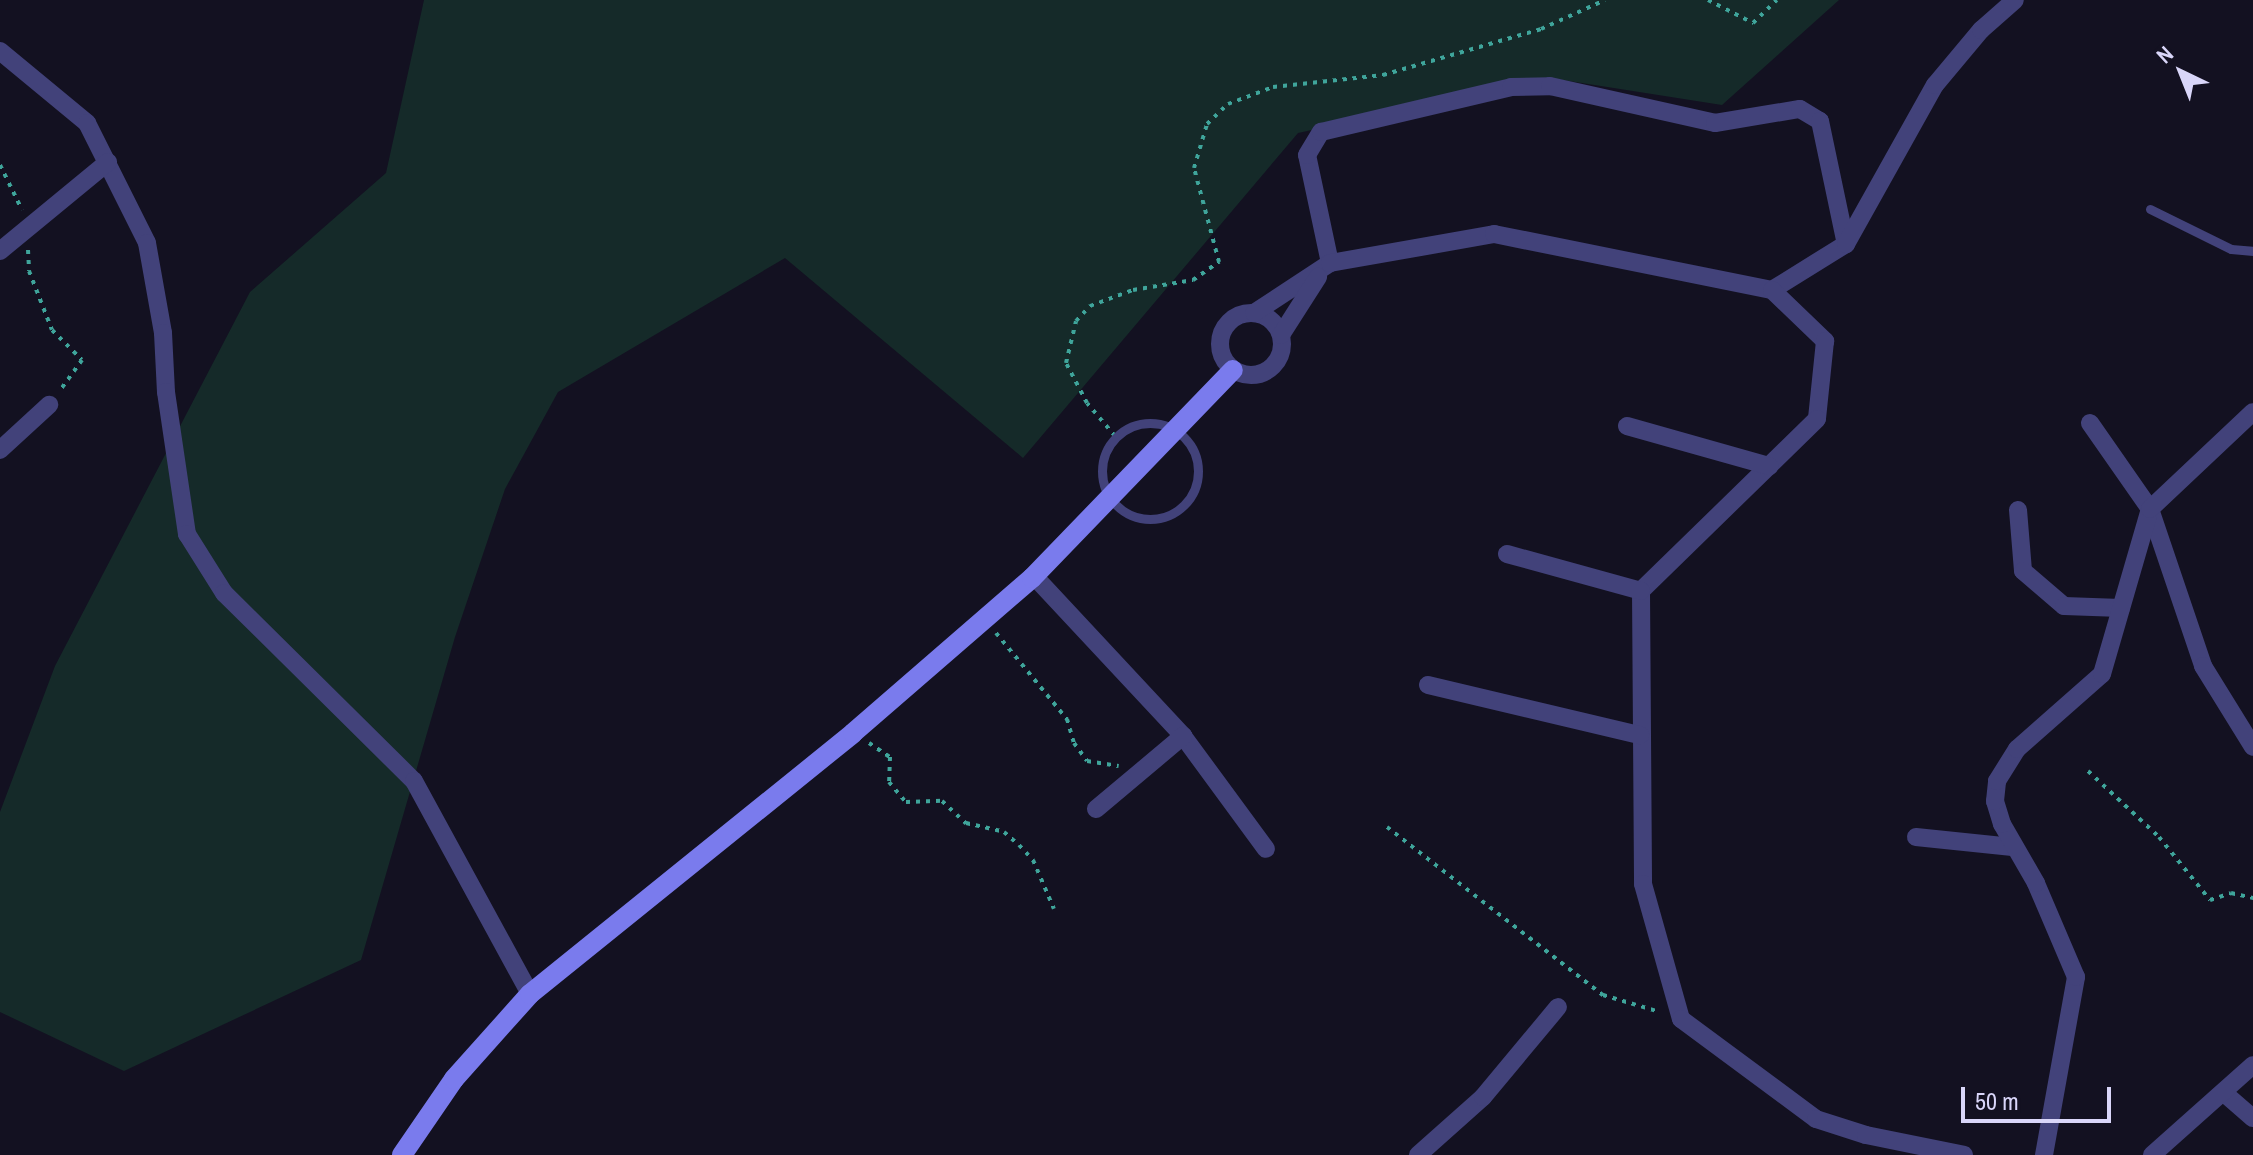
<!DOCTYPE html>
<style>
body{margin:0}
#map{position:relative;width:2253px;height:1155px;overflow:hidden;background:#131121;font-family:"Archivo Narrow",sans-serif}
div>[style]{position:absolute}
.green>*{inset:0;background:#152a29}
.path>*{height:4px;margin-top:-2px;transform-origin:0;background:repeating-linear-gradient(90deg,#3fa59b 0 4px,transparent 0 10px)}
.lane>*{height:9px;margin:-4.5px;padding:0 4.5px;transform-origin:4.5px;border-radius:4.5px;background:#42427a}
.lane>.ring{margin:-4.5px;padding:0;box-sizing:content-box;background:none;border:9px solid #42427a;border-radius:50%}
.street>*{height:18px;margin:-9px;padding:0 9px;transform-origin:9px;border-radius:9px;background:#42427a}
.street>.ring{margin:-9px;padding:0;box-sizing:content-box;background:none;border:18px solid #42427a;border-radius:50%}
.secondary>*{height:20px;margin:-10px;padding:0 10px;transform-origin:10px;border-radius:10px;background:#7a7bed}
span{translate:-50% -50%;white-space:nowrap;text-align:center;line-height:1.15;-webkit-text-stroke:7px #131121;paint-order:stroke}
.north{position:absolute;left:2141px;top:32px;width:80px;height:80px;-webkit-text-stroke:6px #131121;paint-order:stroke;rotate:317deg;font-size:22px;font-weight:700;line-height:32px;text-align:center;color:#d9d6f9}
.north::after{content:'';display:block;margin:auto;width:28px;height:36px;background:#d9d6f9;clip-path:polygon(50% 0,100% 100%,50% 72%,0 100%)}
.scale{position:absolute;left:1961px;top:1087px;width:150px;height:36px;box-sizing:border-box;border:4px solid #d9d6f9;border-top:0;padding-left:10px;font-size:24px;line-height:28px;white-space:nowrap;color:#d9d6f9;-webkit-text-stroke:6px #131121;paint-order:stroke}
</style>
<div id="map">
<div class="green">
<i style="clip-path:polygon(424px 0,1839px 0,1722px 105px,1550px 78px,1298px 133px,1023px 458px,785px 258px,558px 392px,505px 489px,455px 637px,361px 960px,124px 1071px,0 1012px,0 812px,55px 666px,250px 292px,386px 173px)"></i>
</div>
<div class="path">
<i style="left:1708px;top:0;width:51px;rotate:27.1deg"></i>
<i style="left:1753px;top:23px;width:33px;rotate:-44deg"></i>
<i style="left:0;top:165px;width:50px;rotate:63.9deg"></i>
<i style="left:28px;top:250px;width:21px;rotate:87deg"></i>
<i style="left:29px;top:271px;width:63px;rotate:68.7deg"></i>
<i style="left:52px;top:330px;width:42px;rotate:45deg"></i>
<i style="left:82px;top:360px;width:39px;rotate:126deg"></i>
<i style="left:1115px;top:436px;width:43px;rotate:-130.3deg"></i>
<i style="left:1087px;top:403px;width:45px;rotate:-117.7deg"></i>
<i style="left:1066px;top:363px;width:43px;rotate:-76.6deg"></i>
<i style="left:1076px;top:321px;width:21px;rotate:-47deg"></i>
<i style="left:1090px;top:306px;width:46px;rotate:-20.4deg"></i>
<i style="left:1133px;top:290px;width:61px;rotate:-9.5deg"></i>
<i style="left:1193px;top:280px;width:32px;rotate:-35deg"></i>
<i style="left:1219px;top:262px;width:97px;rotate:-104.9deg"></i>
<i style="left:1194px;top:168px;width:46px;rotate:-73.5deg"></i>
<i style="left:1207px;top:124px;width:29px;rotate:-44deg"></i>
<i style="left:1228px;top:104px;width:48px;rotate:-20.7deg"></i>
<i style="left:1273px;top:87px;width:111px;rotate:-6.2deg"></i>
<i style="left:1383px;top:75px;width:165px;rotate:-16.2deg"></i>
<i style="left:1541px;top:29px;width:70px;rotate:-24.4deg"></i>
<i style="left:996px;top:633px;width:112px;rotate:50.5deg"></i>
<i style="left:1067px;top:719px;width:25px;rotate:74deg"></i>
<i style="left:1074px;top:743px;width:22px;rotate:54deg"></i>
<i style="left:1087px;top:761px;width:32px;rotate:9deg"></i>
<i style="left:869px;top:743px;width:25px;rotate:34deg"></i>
<i style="left:890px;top:757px;width:25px;rotate:92deg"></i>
<i style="left:889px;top:782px;width:26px;rotate:50deg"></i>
<i style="left:906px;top:802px;width:36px;rotate:-2deg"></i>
<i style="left:942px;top:801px;width:33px;rotate:43deg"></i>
<i style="left:966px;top:823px;width:39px;rotate:13deg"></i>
<i style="left:1004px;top:832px;width:20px;rotate:41deg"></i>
<i style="left:1019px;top:845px;width:21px;rotate:47deg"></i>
<i style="left:1033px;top:860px;width:53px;rotate:66.8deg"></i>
<i style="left:2088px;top:771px;width:97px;rotate:42.9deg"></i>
<i style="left:2159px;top:837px;width:81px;rotate:51deg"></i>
<i style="left:2210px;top:900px;width:22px;rotate:-18deg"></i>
<i style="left:2231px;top:893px;width:23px;rotate:13deg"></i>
<i style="left:1387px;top:827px;width:274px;rotate:37.9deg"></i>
<i style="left:1603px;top:995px;width:59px;rotate:16.6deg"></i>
</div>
<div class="lane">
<i style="left:2150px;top:209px;width:90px;rotate:26.3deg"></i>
<i style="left:2231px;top:249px;width:22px;rotate:5deg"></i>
<i class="ring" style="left:1102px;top:423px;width:87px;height:87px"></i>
</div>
<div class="street">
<i style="left:0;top:51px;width:113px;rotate:39.6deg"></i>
<i style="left:87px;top:123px;width:134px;rotate:63.4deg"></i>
<i style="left:147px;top:243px;width:91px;rotate:79.9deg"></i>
<i style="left:163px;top:333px;width:59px;rotate:87.1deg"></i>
<i style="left:166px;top:392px;width:144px;rotate:81.6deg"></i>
<i style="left:187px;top:534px;width:70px;rotate:57.9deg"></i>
<i style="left:224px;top:593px;width:267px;rotate:44.7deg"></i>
<i style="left:414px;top:781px;width:243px;rotate:61.4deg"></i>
<i style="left:0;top:251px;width:140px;rotate:-39.5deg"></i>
<i style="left:1330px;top:263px;width:110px;rotate:-102deg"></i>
<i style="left:1307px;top:155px;width:27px;rotate:-59deg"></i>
<i style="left:1321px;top:132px;width:195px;rotate:-13.3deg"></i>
<i style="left:1511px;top:87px;width:39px;rotate:-1deg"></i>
<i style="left:1550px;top:86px;width:169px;rotate:12.6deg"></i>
<i style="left:1715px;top:123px;width:86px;rotate:-9.4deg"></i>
<i style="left:1800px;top:109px;width:23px;rotate:31deg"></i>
<i style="left:1820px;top:121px;width:126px;rotate:78.1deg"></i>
<i style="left:1772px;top:290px;width:87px;rotate:-31.9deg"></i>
<i style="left:1846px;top:244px;width:182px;rotate:-60.8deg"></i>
<i style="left:1935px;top:85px;width:72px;rotate:-50.1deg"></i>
<i style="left:1981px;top:30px;width:45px;rotate:-41.4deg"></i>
<i class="ring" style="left:1220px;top:313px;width:44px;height:44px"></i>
<i style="left:1254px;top:313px;width:91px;rotate:-33.3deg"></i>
<i style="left:1330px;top:263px;width:167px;rotate:-10deg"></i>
<i style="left:1494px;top:234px;width:284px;rotate:11.4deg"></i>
<i style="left:1772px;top:290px;width:74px;rotate:43.9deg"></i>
<i style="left:1825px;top:341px;width:78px;rotate:95.9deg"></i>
<i style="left:1817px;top:419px;width:246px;rotate:135.7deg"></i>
<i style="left:1641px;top:591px;width:293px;rotate:89.6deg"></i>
<i style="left:1643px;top:884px;width:140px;rotate:74.3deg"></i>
<i style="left:1681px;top:1019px;width:168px;rotate:36.5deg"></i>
<i style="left:1816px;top:1119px;width:52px;rotate:17.7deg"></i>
<i style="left:1866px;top:1135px;width:100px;rotate:11.5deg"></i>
<i style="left:1281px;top:335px;width:69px;rotate:-57.5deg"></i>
<i style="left:2090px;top:423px;width:105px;rotate:55.1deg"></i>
<i style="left:2150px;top:509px;width:166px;rotate:71.3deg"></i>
<i style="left:2203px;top:666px;width:95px;rotate:58.3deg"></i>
<i style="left:1627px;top:426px;width:148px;rotate:15.7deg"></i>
<i style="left:0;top:450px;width:67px;rotate:-42.6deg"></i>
<i style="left:2018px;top:510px;width:61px;rotate:85.3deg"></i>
<i style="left:2023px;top:571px;width:54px;rotate:40.5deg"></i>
<i style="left:2064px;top:606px;width:57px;rotate:2deg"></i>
<i style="left:1507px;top:554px;width:139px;rotate:15.4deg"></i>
<i style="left:1034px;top:576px;width:219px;rotate:47deg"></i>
<i style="left:1183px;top:736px;width:140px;rotate:53.7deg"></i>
<i style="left:1428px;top:685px;width:218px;rotate:13.3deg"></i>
<i style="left:1096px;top:809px;width:114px;rotate:-40deg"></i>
<i style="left:1916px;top:837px;width:97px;rotate:5.9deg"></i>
<i style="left:2224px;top:1093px;width:38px;rotate:41deg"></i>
<i style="left:1418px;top:1155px;width:87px;rotate:-41.7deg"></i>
<i style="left:1483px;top:1097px;width:117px;rotate:-50.2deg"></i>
<i style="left:2044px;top:1155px;width:181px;rotate:-79.8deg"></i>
<i style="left:2076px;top:977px;width:102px;rotate:-113.1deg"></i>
<i style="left:2036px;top:883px;width:68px;rotate:-120deg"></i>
<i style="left:2002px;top:824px;width:24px;rotate:-107deg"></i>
<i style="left:1995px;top:801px;width:20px;rotate:-84deg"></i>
<i style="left:1997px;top:781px;width:38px;rotate:-58deg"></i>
<i style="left:2017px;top:749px;width:113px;rotate:-41.4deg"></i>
<i style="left:2102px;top:674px;width:172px;rotate:-73.8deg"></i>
<i style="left:2150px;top:509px;width:141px;rotate:-43.3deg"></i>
<i style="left:2152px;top:1155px;width:135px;rotate:-41.7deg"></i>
</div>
<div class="secondary">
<i style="left:402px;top:1155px;width:92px;rotate:-55.6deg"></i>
<i style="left:454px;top:1079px;width:114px;rotate:-48.2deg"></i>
<i style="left:530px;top:994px;width:415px;rotate:-38.9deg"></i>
<i style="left:853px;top:733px;width:237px;rotate:-40.9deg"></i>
<i style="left:1032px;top:578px;width:289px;rotate:-46deg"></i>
</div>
<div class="north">N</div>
<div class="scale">50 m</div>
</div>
